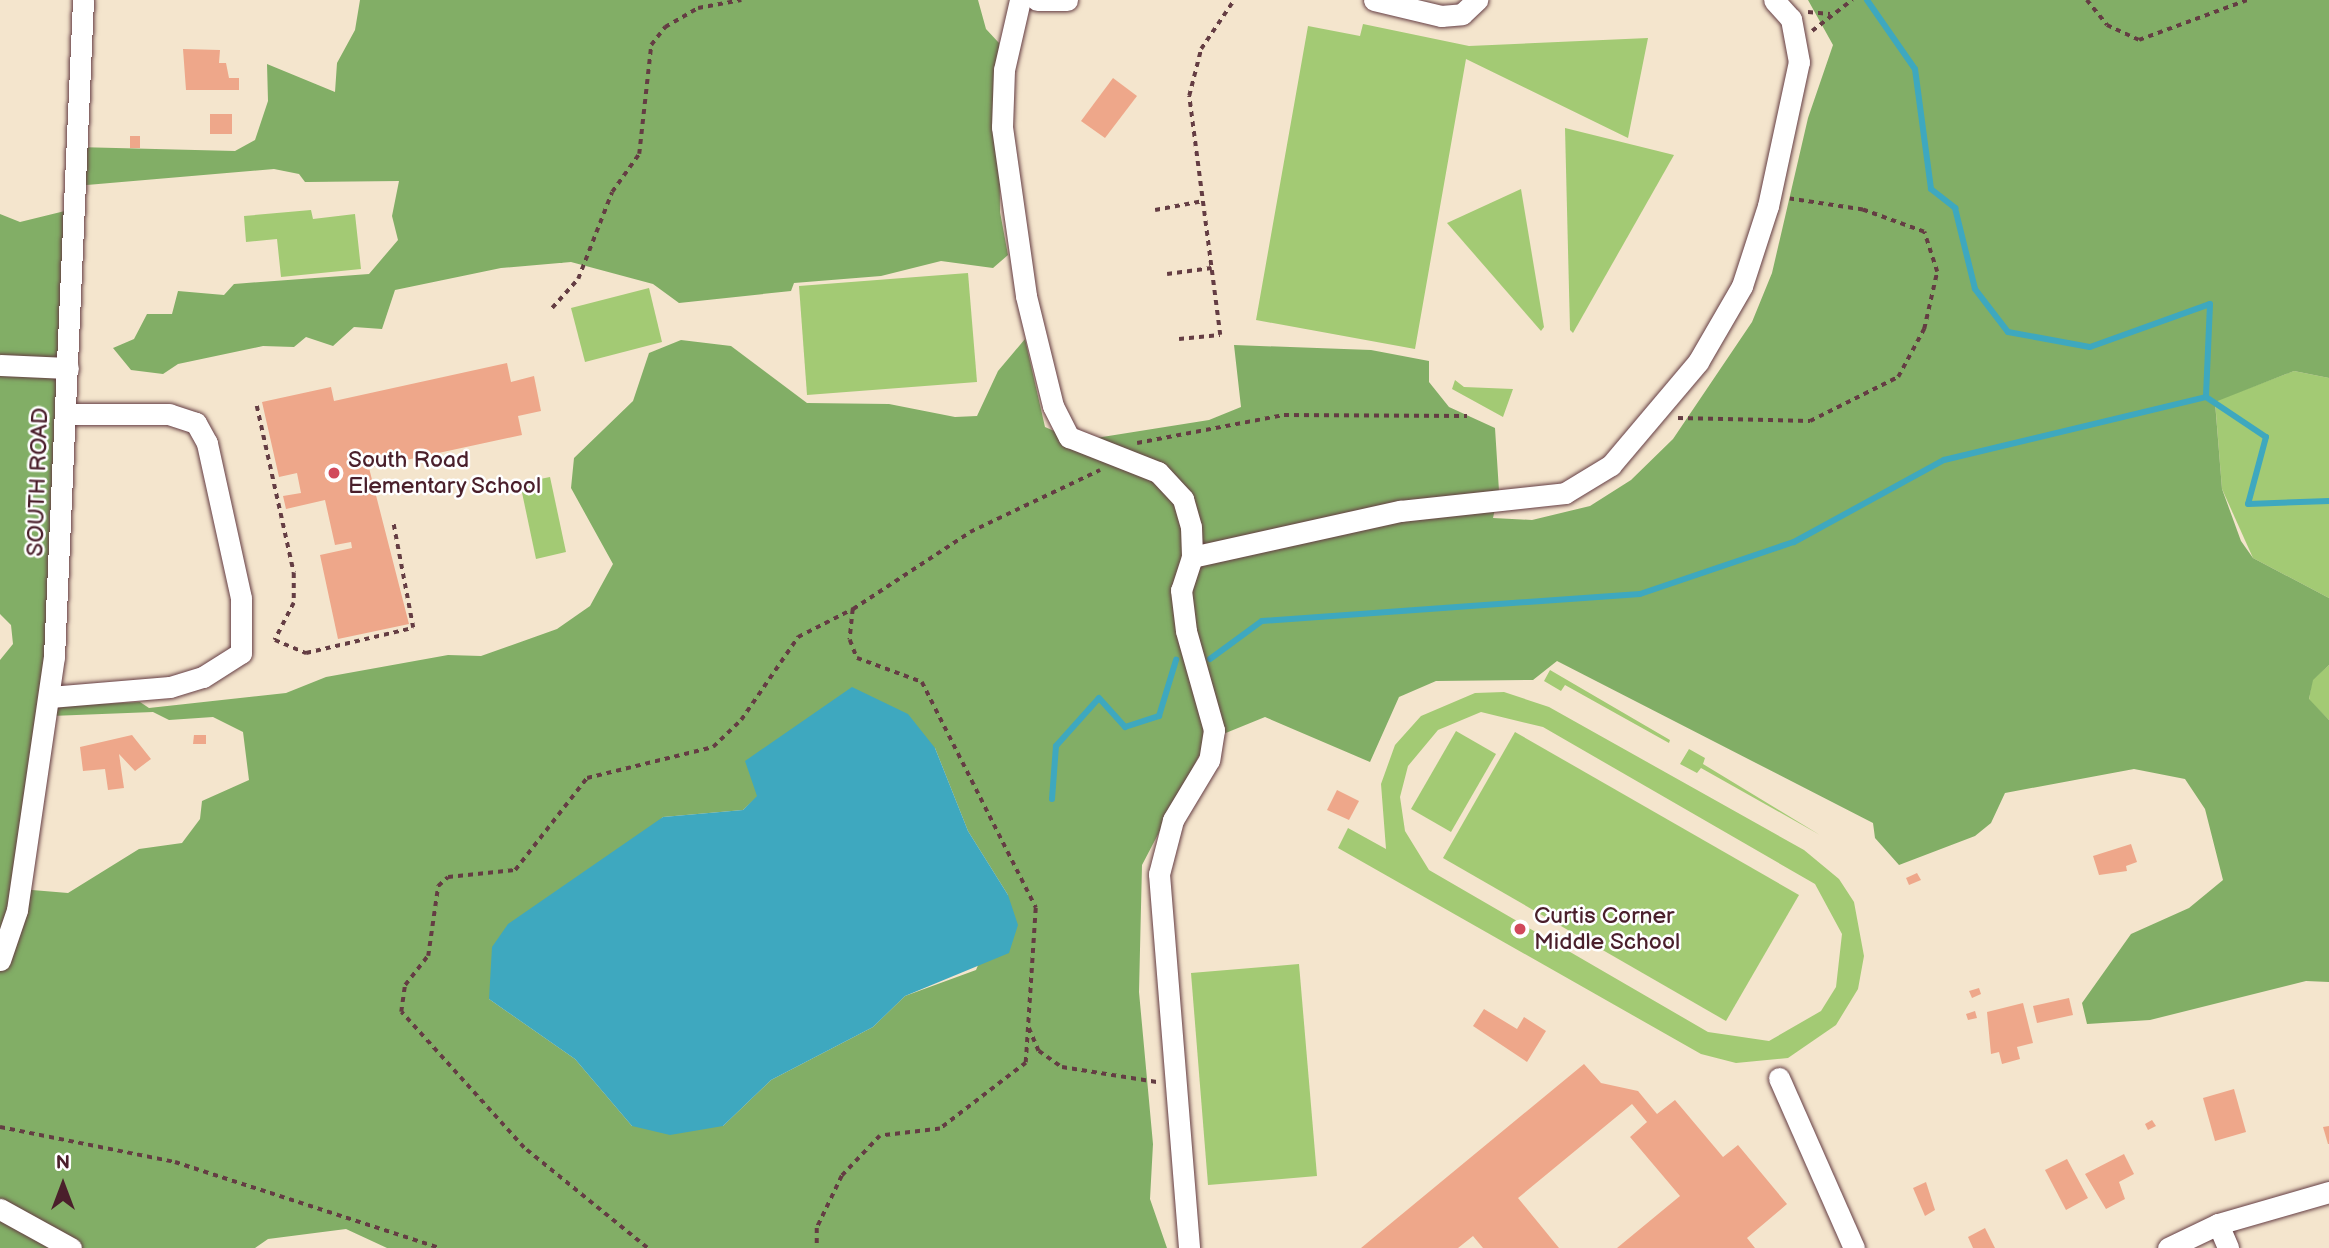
<!DOCTYPE html>
<style>
body{margin:0}
#map{position:relative;width:2329px;height:1248px;overflow:hidden;background:#f4e5cd;font-family:"Balsamiq Sans",sans-serif}
div>[style]{position:absolute}
.green>*{inset:0;background:#a3ca74}
.forest>*{inset:0;background:#82ae66}
.water>*{inset:0;background:#3ea8bf}
.stream>*{height:6px;margin:-3px;padding:0 3px;transform-origin:3px;border-radius:3px;background:#3ea8bf}
.building>*{inset:0;background:#eea78a}
.path>*{height:3.5px;margin-top:-1.75px;transform-origin:0;background:repeating-linear-gradient(90deg,#643d43 0 5px,transparent 0 10px)}
.roads{filter:drop-shadow(0 0 2px #643d43) drop-shadow(0 0 2px #643d43)}
.minor>*{height:21px;margin:-10.5px;padding:0 10.5px;transform-origin:10.5px;border-radius:10.5px;background:#fff}
.dots>*{width:19px;height:19px;translate:-50% -50%;box-sizing:border-box;border:4px solid #fff;border-radius:50%}
span{translate:-50% -50%;white-space:nowrap;text-align:center;line-height:1.15;-webkit-text-stroke:5px #fff;paint-order:stroke}
.poi-label{font-size:23px;color:#4a1f2b}
.left{translate:0 -50%;text-align:left}
.street-label{font-size:23px;color:#4a1f2b}
.north{position:absolute;left:28px;top:1150px;width:70px;height:70px;-webkit-text-stroke:5px #fff;paint-order:stroke;rotate:0deg;font-size:19px;font-weight:700;line-height:28px;text-align:center;color:#4a1f2b}
.north::after{content:'';display:block;margin:auto;width:24px;height:32px;background:#4a1f2b;clip-path:polygon(50% 0,100% 100%,50% 72%,0 100%)}
</style>
<div id="map">
<div class="green">
<i style="clip-path:polygon(1363px 24px,1469px 46px,1648px 38px,1628px 138px,1466px 59px,1415px 349px,1256px 320px,1308px 26px,1360px 36px)"></i>
<i style="clip-path:polygon(1565px 128px,1674px 155px,1573px 333px,1570px 330px)"></i>
<i style="clip-path:polygon(1521px 189px,1544px 327px,1541px 331px,1447px 223px)"></i>
<i style="clip-path:polygon(311px 210px,313px 219px,355px 214px,361px 269px,281px 277px,277px 239px,246px 242px,244px 216px)"></i>
<i style="clip-path:polygon(968px 273px,977px 382px,807px 395px,799px 286px)"></i>
<i style="clip-path:polygon(649px 288px,662px 342px,585px 362px,571px 308px)"></i>
<i style="clip-path:polygon(2294px 371px,2329px 378px,2329px 598px,2253px 558px,2222px 489px,2215px 401px)"></i>
<i style="clip-path:polygon(1455px 380px,1464px 387px,1513px 389px,1503px 417px,1452px 389px)"></i>
<i style="clip-path:polygon(550px 477px,566px 552px,536px 559px,520px 483px)"></i>
<i style="clip-path:polygon(2329px 665px,2329px 720px,2309px 700px,2312px 680px)"></i>
<i style="clip-path:polygon(1550px 670px,1670px 740px,1669px 743px,1565px 685px,1561px 691px,1544px 681px)"></i>
<i style="clip-path:polygon(evenodd,1504px 692px,1549px 707px,1804px 850px,1839px 879px,1854px 902px,1864px 956px,1858px 989px,1836px 1025px,1788px 1058px,1736px 1063px,1701px 1054px,1338px 848px,1348px 828px,1386px 849px,1381px 784px,1395px 745px,1421px 716px,1475px 693px,1504px 692px,1481px 712px,1543px 727px,1815px 884px,1842px 934px,1836px 987px,1821px 1011px,1769px 1041px,1708px 1032px,1429px 870px,1405px 831px,1400px 797px,1408px 766px,1438px 730px,1481px 712px)"></i>
<i style="clip-path:polygon(1456px 731px,1496px 754px,1451px 832px,1411px 809px)"></i>
<i style="clip-path:polygon(1515px 732px,1799px 895px,1726px 1021px,1443px 858px)"></i>
<i style="clip-path:polygon(1689px 749px,1705px 758px,1703px 764px,1820px 835px,1701px 768px,1697px 773px,1680px 764px)"></i>
<i style="clip-path:polygon(1299px 964px,1317px 1176px,1208px 1185px,1191px 973px)"></i>
</div>
<div class="forest">
<i style="clip-path:polygon(evenodd,360px 0,978px 0,986px 29px,999px 43px,1000px 212px,1008px 255px,993px 268px,941px 261px,881px 276px,794px 283px,791px 291px,679px 303px,653px 284px,571px 262px,501px 268px,395px 290px,382px 329px,354px 327px,333px 346px,306px 337px,294px 347px,263px 346px,178px 364px,163px 374px,131px 370px,113px 348px,134px 339px,147px 314px,172px 314px,178px 291px,224px 295px,234px 284px,369px 274px,398px 240px,392px 216px,399px 181px,305px 182px,299px 174px,274px 169px,75px 186px,50px 697px,78px 705px,140px 702px,149px 708px,286px 693px,326px 677px,448px 655px,481px 656px,557px 629px,590px 606px,613px 564px,571px 488px,574px 458px,633px 401px,649px 353px,681px 340px,731px 346px,807px 403px,889px 404px,955px 417px,977px 416px,998px 371px,1025px 339px,1045px 427px,1077px 441px,1209px 420px,1241px 407px,1234px 345px,1371px 350px,1429px 361px,1429px 382px,1449px 407px,1495px 428px,1499px 491px,1493px 518px,1532px 520px,1590px 506px,1631px 480px,1673px 439px,1752px 322px,1772px 273px,1808px 118px,1833px 45px,1808px 0,2329px 0,2329px 378px,2294px 371px,2215px 402px,2222px 489px,2241px 541px,2253px 558px,2329px 598px,2329px 665px,2313px 680px,2309px 699px,2329px 720px,2329px 982px,2306px 981px,2150px 1020px,2087px 1024px,2082px 1003px,2131px 934px,2189px 908px,2223px 880px,2205px 809px,2185px 779px,2134px 769px,2005px 793px,1991px 823px,1975px 836px,1899px 865px,1875px 838px,1873px 823px,1557px 661px,1533px 680px,1436px 681px,1399px 697px,1370px 762px,1265px 717px,1211px 739px,1199px 756px,1142px 865px,1139px 992px,1153px 1144px,1150px 1199px,1167px 1248px,387px 1248px,346px 1229px,268px 1239px,255px 1248px,0 1248px,0 660px,13px 644px,11px 625px,0 614px,0 214px,20px 222px,73px 209px,76px 147px,235px 151px,255px 140px,268px 101px,267px 64px,335px 92px,337px 63px,355px 30px,360px 0,153px 712px,169px 720px,213px 717px,243px 732px,249px 780px,202px 801px,200px 819px,182px 843px,139px 849px,68px 893px,20px 889px,51px 716px,153px 712px,360px 0,935px 748px,968px 831px,1008px 895px,976px 970px,905px 996px,873px 1027px,771px 1080px,723px 1126px,632px 1126px,575px 1059px,489px 999px,663px 817px,743px 810px,757px 797px,935px 748px)"></i>
</div>
<div class="water">
<i style="clip-path:polygon(852px 687px,908px 714px,935px 748px,968px 831px,1008px 895px,1018px 925px,1009px 953px,905px 996px,873px 1027px,771px 1080px,723px 1126px,670px 1135px,632px 1126px,575px 1059px,489px 999px,492px 947px,508px 924px,663px 817px,743px 810px,757px 796px,745px 761px)"></i>
</div>
<div class="stream">
<i style="left:1867px;top:0;width:84px;rotate:55.2deg"></i>
<i style="left:1915px;top:69px;width:121px;rotate:82.4deg"></i>
<i style="left:1931px;top:189px;width:31px;rotate:38deg"></i>
<i style="left:1955px;top:208px;width:83px;rotate:76.1deg"></i>
<i style="left:1975px;top:289px;width:54px;rotate:52.5deg"></i>
<i style="left:2008px;top:332px;width:83px;rotate:10.4deg"></i>
<i style="left:2090px;top:347px;width:127px;rotate:-19.7deg"></i>
<i style="left:2210px;top:304px;width:93px;rotate:92.5deg"></i>
<i style="left:1210px;top:659px;width:64px;rotate:-36.2deg"></i>
<i style="left:1262px;top:621px;width:379px;rotate:-4.1deg"></i>
<i style="left:1640px;top:594px;width:163px;rotate:-18.7deg"></i>
<i style="left:1794px;top:542px;width:171px;rotate:-28.7deg"></i>
<i style="left:1944px;top:460px;width:269px;rotate:-13.5deg"></i>
<i style="left:2206px;top:397px;width:72px;rotate:33.7deg"></i>
<i style="left:2266px;top:437px;width:69px;rotate:105deg"></i>
<i style="left:2248px;top:504px;width:81px;rotate:-2.1deg"></i>
<i style="left:1052px;top:799px;width:53px;rotate:-85.7deg"></i>
<i style="left:1056px;top:746px;width:64px;rotate:-48.1deg"></i>
<i style="left:1099px;top:698px;width:39px;rotate:48deg"></i>
<i style="left:1125px;top:727px;width:36px;rotate:-18deg"></i>
<i style="left:1159px;top:716px;width:59px;rotate:-73.1deg"></i>
</div>
<div class="building">
<i style="clip-path:polygon(183px 49px,220px 50px,219px 63px,226px 63px,229px 78px,239px 78px,239px 90px,186px 90px)"></i>
<i style="clip-path:polygon(1113px 78px,1137px 96px,1105px 138px,1081px 121px)"></i>
<i style="clip-path:polygon(210px 114px,232px 114px,232px 134px,210px 134px)"></i>
<i style="clip-path:polygon(130px 136px,140px 136px,140px 148px,130px 148px)"></i>
<i style="clip-path:polygon(507px 363px,511px 382px,534px 376px,541px 411px,518px 416px,522px 435px,369px 468px,409px 624px,338px 639px,320px 555px,352px 548px,351px 542px,335px 545px,325px 500px,286px 509px,283px 496px,301px 493px,297px 473px,279px 477px,262px 402px,331px 387px,334px 401px)"></i>
<i style="clip-path:polygon(132px 735px,151px 759px,135px 771px,119px 754px,124px 788px,108px 790px,105px 769px,83px 771px,80px 747px)"></i>
<i style="clip-path:polygon(194px 735px,206px 735px,206px 744px,193px 744px)"></i>
<i style="clip-path:polygon(1337px 790px,1359px 801px,1349px 820px,1327px 810px)"></i>
<i style="clip-path:polygon(2131px 844px,2137px 862px,2126px 866px,2127px 871px,2099px 875px,2093px 856px)"></i>
<i style="clip-path:polygon(1917px 873px,1921px 880px,1909px 885px,1906px 878px)"></i>
<i style="clip-path:polygon(1979px 988px,1981px 994px,1972px 998px,1969px 991px)"></i>
<i style="clip-path:polygon(2069px 998px,2073px 1015px,2037px 1023px,2033px 1006px)"></i>
<i style="clip-path:polygon(2023px 1003px,2033px 1043px,2017px 1047px,2020px 1059px,2002px 1064px,1999px 1052px,1991px 1054px,1987px 1012px)"></i>
<i style="clip-path:polygon(1484px 1009px,1517px 1029px,1524px 1017px,1546px 1031px,1527px 1062px,1473px 1026px)"></i>
<i style="clip-path:polygon(1975px 1011px,1977px 1018px,1968px 1020px,1966px 1014px)"></i>
<i style="clip-path:polygon(1584px 1064px,1601px 1083px,1638px 1091px,1657px 1114px,1675px 1100px,1723px 1157px,1738px 1145px,1787px 1204px,1747px 1238px,1755px 1248px,1617px 1248px,1680px 1196px,1630px 1137px,1647px 1122px,1632px 1104px,1518px 1198px,1559px 1248px,1483px 1248px,1473px 1236px,1458px 1248px,1361px 1248px)"></i>
<i style="clip-path:polygon(2234px 1089px,2246px 1132px,2215px 1141px,2203px 1098px)"></i>
<i style="clip-path:polygon(2152px 1120px,2156px 1126px,2148px 1130px,2145px 1124px)"></i>
<i style="clip-path:polygon(2329px 1126px,2329px 1144px,2328px 1144px,2323px 1127px)"></i>
<i style="clip-path:polygon(2124px 1154px,2134px 1174px,2119px 1182px,2125px 1199px,2106px 1209px,2085px 1174px)"></i>
<i style="clip-path:polygon(2067px 1159px,2088px 1198px,2066px 1210px,2045px 1170px)"></i>
<i style="clip-path:polygon(1926px 1182px,1935px 1210px,1925px 1216px,1913px 1188px)"></i>
<i style="clip-path:polygon(1985px 1228px,1995px 1248px,1973px 1248px,1968px 1237px)"></i>
</div>
<div class="path">
<i style="left:2087px;top:0;width:32px;rotate:51deg"></i>
<i style="left:2107px;top:25px;width:35px;rotate:25deg"></i>
<i style="left:2139px;top:40px;width:115px;rotate:-20.3deg"></i>
<i style="left:1808px;top:12px;width:22px;rotate:5deg"></i>
<i style="left:1812px;top:31px;width:51px;rotate:-37.8deg"></i>
<i style="left:1155px;top:210px;width:49px;rotate:-10.6deg"></i>
<i style="left:1167px;top:274px;width:45px;rotate:-7.6deg"></i>
<i style="left:552px;top:308px;width:39px;rotate:-48deg"></i>
<i style="left:578px;top:279px;width:93px;rotate:-68.7deg"></i>
<i style="left:612px;top:192px;width:47px;rotate:-54.6deg"></i>
<i style="left:639px;top:154px;width:110px;rotate:-83.7deg"></i>
<i style="left:651px;top:45px;width:23px;rotate:-52deg"></i>
<i style="left:665px;top:27px;width:38px;rotate:-30deg"></i>
<i style="left:698px;top:8px;width:44px;rotate:-10.5deg"></i>
<i style="left:1179px;top:339px;width:41px;rotate:-5.6deg"></i>
<i style="left:1220px;top:335px;width:241px;rotate:-97.4deg"></i>
<i style="left:1189px;top:96px;width:49px;rotate:-75.7deg"></i>
<i style="left:1201px;top:49px;width:59px;rotate:-56deg"></i>
<i style="left:257px;top:406px;width:171px;rotate:77.5deg"></i>
<i style="left:294px;top:573px;width:30px;rotate:90deg"></i>
<i style="left:294px;top:603px;width:42px;rotate:117.2deg"></i>
<i style="left:275px;top:640px;width:34px;rotate:23deg"></i>
<i style="left:306px;top:653px;width:110px;rotate:-13.2deg"></i>
<i style="left:413px;top:628px;width:108px;rotate:-100.7deg"></i>
<i style="left:1678px;top:418px;width:132px;rotate:1.3deg"></i>
<i style="left:1810px;top:421px;width:98px;rotate:-26.6deg"></i>
<i style="left:1898px;top:377px;width:55px;rotate:-61.6deg"></i>
<i style="left:1924px;top:329px;width:58px;rotate:-77.2deg"></i>
<i style="left:1937px;top:272px;width:42px;rotate:-108deg"></i>
<i style="left:1924px;top:232px;width:65px;rotate:-160.2deg"></i>
<i style="left:1863px;top:210px;width:74px;rotate:-171.4deg"></i>
<i style="left:1137px;top:443px;width:150px;rotate:-10.8deg"></i>
<i style="left:1284px;top:415px;width:183px;rotate:0.3deg"></i>
<i style="left:853px;top:609px;width:140px;rotate:-33.3deg"></i>
<i style="left:970px;top:532px;width:144px;rotate:-25.5deg"></i>
<i style="left:1029px;top:1028px;width:25px;rotate:67deg"></i>
<i style="left:1039px;top:1051px;width:28px;rotate:35deg"></i>
<i style="left:1062px;top:1067px;width:96px;rotate:9deg"></i>
<i style="left:0;top:1127px;width:178px;rotate:11.3deg"></i>
<i style="left:175px;top:1162px;width:278px;rotate:18deg"></i>
<i style="left:647px;top:1248px;width:159px;rotate:-140.9deg"></i>
<i style="left:524px;top:1148px;width:183px;rotate:-132.1deg"></i>
<i style="left:401px;top:1012px;width:27px;rotate:-82deg"></i>
<i style="left:405px;top:985px;width:37px;rotate:-52deg"></i>
<i style="left:428px;top:956px;width:71px;rotate:-81.9deg"></i>
<i style="left:438px;top:886px;width:13px;rotate:-42deg"></i>
<i style="left:448px;top:877px;width:67px;rotate:-6deg"></i>
<i style="left:515px;top:870px;width:117px;rotate:-52deg"></i>
<i style="left:587px;top:778px;width:130px;rotate:-13.8deg"></i>
<i style="left:713px;top:747px;width:39px;rotate:-44deg"></i>
<i style="left:741px;top:720px;width:101px;rotate:-55.5deg"></i>
<i style="left:798px;top:637px;width:62px;rotate:-27deg"></i>
<i style="left:853px;top:609px;width:31px;rotate:96deg"></i>
<i style="left:850px;top:640px;width:19px;rotate:69deg"></i>
<i style="left:857px;top:658px;width:69px;rotate:20.3deg"></i>
<i style="left:922px;top:682px;width:253px;rotate:63.2deg"></i>
<i style="left:1036px;top:908px;width:155px;rotate:93.7deg"></i>
<i style="left:1026px;top:1063px;width:108px;rotate:142.5deg"></i>
<i style="left:940px;top:1129px;width:60px;rotate:173.3deg"></i>
<i style="left:880px;top:1136px;width:55px;rotate:133.5deg"></i>
<i style="left:842px;top:1176px;width:58px;rotate:115.7deg"></i>
<i style="left:817px;top:1228px;width:20px;rotate:90deg"></i>
</div>
<div class="roads">
<div class="minor">
<i style="left:1020px;top:0;width:72px;rotate:102.9deg"></i>
<i style="left:1004px;top:70px;width:57px;rotate:92deg"></i>
<i style="left:1002px;top:127px;width:171px;rotate:81.9deg"></i>
<i style="left:1026px;top:296px;width:113px;rotate:76.2deg"></i>
<i style="left:1053px;top:406px;width:35px;rotate:63deg"></i>
<i style="left:1069px;top:437px;width:96px;rotate:21.5deg"></i>
<i style="left:1158px;top:472px;width:37px;rotate:47deg"></i>
<i style="left:1183px;top:499px;width:29px;rotate:74deg"></i>
<i style="left:1191px;top:527px;width:30px;rotate:88deg"></i>
<i style="left:1192px;top:557px;width:35px;rotate:108deg"></i>
<i style="left:1181px;top:590px;width:41px;rotate:83deg"></i>
<i style="left:1186px;top:631px;width:103px;rotate:74.2deg"></i>
<i style="left:1214px;top:730px;width:30px;rotate:99deg"></i>
<i style="left:1209px;top:760px;width:70px;rotate:121deg"></i>
<i style="left:1173px;top:820px;width:56px;rotate:104.5deg"></i>
<i style="left:1159px;top:874px;width:375px;rotate:85.4deg"></i>
<i style="left:1037px;top:0;width:30px"></i>
<i style="left:1374px;top:0;width:69px;rotate:13.4deg"></i>
<i style="left:1441px;top:16px;width:21px;rotate:-5deg"></i>
<i style="left:1462px;top:14px;width:21px;rotate:-43deg"></i>
<i style="left:0;top:365px;width:68px;rotate:2.5deg"></i>
<i style="left:1192px;top:557px;width:213px;rotate:-12.5deg"></i>
<i style="left:1400px;top:511px;width:166px;rotate:-6.2deg"></i>
<i style="left:1565px;top:493px;width:54px;rotate:-31.3deg"></i>
<i style="left:1611px;top:465px;width:135px;rotate:-49.8deg"></i>
<i style="left:1698px;top:362px;width:88px;rotate:-59.9deg"></i>
<i style="left:1742px;top:286px;width:84px;rotate:-72deg"></i>
<i style="left:1768px;top:206px;width:147px;rotate:-77.9deg"></i>
<i style="left:1799px;top:62px;width:44px;rotate:-100.5deg"></i>
<i style="left:1791px;top:19px;width:25px;rotate:-132deg"></i>
<i style="left:50px;top:697px;width:120px;rotate:-4.8deg"></i>
<i style="left:170px;top:687px;width:34px;rotate:-17deg"></i>
<i style="left:203px;top:677px;width:45px;rotate:-32.3deg"></i>
<i style="left:241px;top:653px;width:55px;rotate:-90deg"></i>
<i style="left:241px;top:598px;width:159px;rotate:-102.4deg"></i>
<i style="left:207px;top:443px;width:23px;rotate:-119deg"></i>
<i style="left:196px;top:423px;width:28px;rotate:-162deg"></i>
<i style="left:169px;top:414px;width:102px;rotate:180deg"></i>
<i style="left:0;top:960px;width:53px;rotate:-71.2deg"></i>
<i style="left:17px;top:910px;width:256px;rotate:-81.7deg"></i>
<i style="left:54px;top:657px;width:658px;rotate:-87.47deg"></i>
<i style="left:1779px;top:1078px;width:186px;rotate:66.2deg"></i>
<i style="left:0;top:1209px;width:81px;rotate:28.8deg"></i>
<i style="left:2218px;top:1224px;width:26px;rotate:67deg"></i>
<i style="left:2168px;top:1248px;width:55px;rotate:-25.6deg"></i>
<i style="left:2218px;top:1224px;width:116px;rotate:-16.1deg"></i>
</div>
</div>
<div class="dots">
<i style="left:334px;top:473px;background:#d1495b"></i>
<i style="left:1520px;top:929px;background:#d1495b"></i>
</div>
<div class="poi-label">
<span class="left" style="left:348px;top:473px">South Road<br>Elementary School</span>
<span class="left" style="left:1534px;top:929px">Curtis Corner<br>Middle School</span>
</div>
<div class="street-label">
<span style="left:38px;top:482px;rotate:-88deg">SOUTH ROAD</span>
</div>
<div class="north">N</div>
</div>
